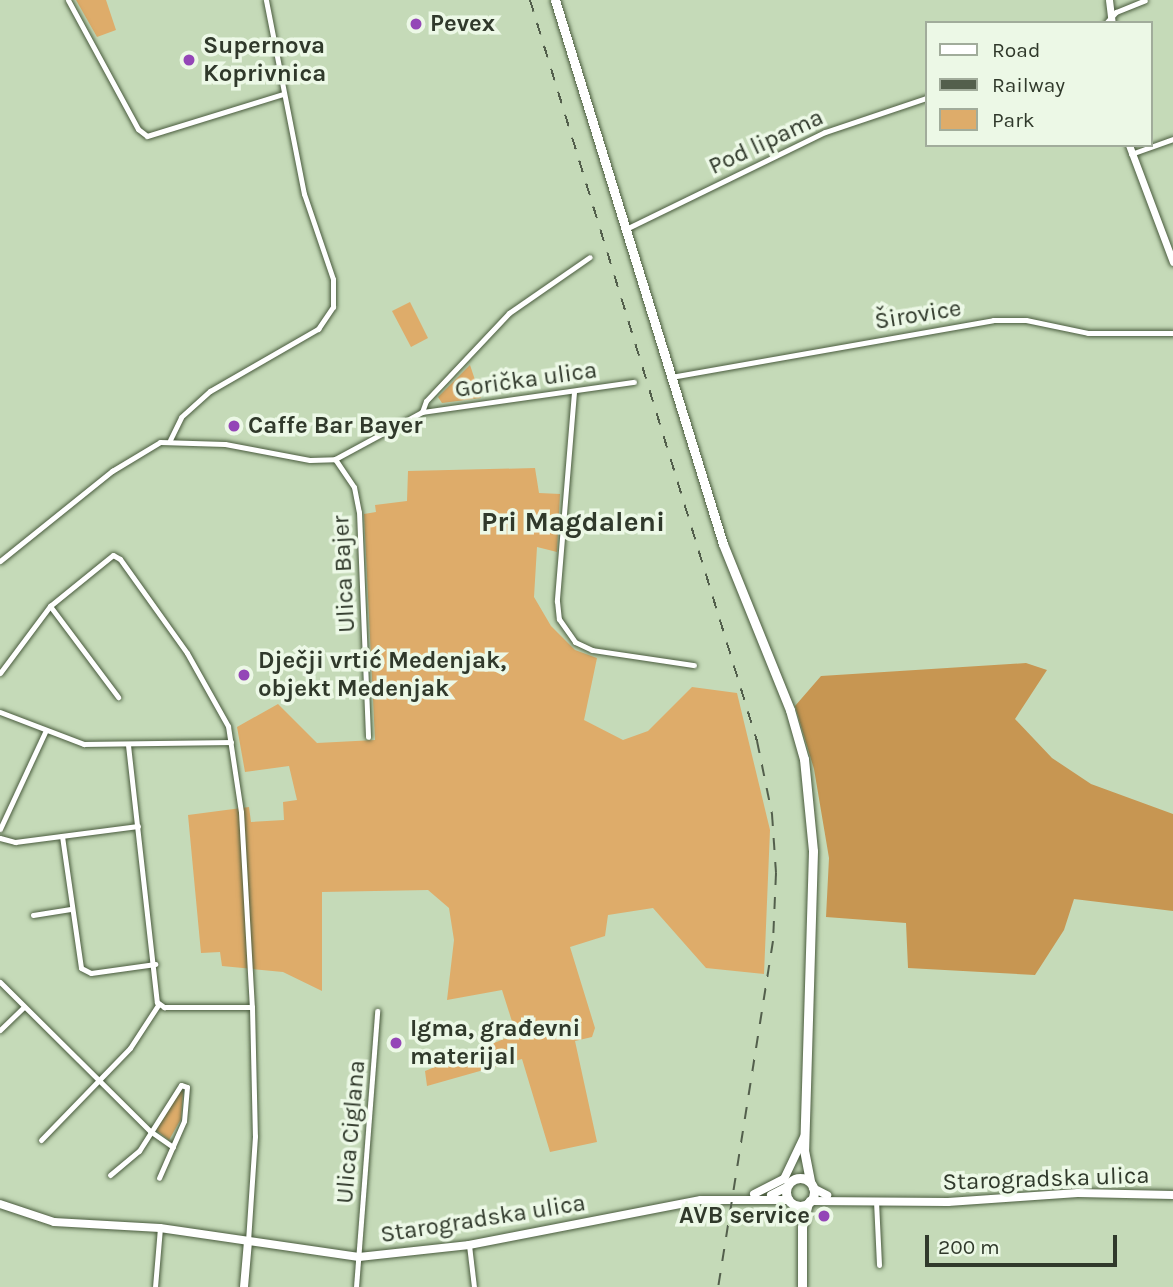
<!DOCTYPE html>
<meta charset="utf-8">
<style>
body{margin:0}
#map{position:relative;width:1173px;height:1287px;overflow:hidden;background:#c5dab8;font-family:Karla,sans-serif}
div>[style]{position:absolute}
.green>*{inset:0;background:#deac6a}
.forest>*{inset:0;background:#c79652}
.roads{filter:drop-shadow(0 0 2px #495b3d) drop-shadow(0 0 2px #495b3d)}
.minor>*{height:5px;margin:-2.5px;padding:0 2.5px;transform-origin:2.5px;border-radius:2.5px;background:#fff}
.tertiary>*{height:7px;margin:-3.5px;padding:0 3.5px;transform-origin:3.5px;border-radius:3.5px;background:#fff}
.secondary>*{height:8px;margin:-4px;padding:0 4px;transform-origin:4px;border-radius:4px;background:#fff}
.primary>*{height:9px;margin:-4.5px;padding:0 4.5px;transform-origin:4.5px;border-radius:4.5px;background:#fff}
.primary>.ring{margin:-4.5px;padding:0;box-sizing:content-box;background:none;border:9px solid #fff;border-radius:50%}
.rail>*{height:2px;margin-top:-1px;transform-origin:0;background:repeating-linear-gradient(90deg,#535f4c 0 12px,transparent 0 24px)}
.dots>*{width:19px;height:19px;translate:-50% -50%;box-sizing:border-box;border:4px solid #ecf8e6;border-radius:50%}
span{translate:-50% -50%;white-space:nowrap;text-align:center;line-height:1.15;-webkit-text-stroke:7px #ecf8e6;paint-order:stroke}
.poi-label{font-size:24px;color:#30392b;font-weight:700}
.left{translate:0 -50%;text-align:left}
.right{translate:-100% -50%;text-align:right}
.street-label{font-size:24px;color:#30392b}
.quarter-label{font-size:28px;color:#30392b;font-weight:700}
.legend{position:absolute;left:925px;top:21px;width:228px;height:126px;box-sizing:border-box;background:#ecf8e6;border:2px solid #a1ac9b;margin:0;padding:9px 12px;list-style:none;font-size:21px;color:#30392b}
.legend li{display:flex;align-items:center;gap:14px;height:35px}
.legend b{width:35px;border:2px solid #a1ac9b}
.scale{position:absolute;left:925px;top:1235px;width:192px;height:32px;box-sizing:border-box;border:4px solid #30392b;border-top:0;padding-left:9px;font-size:21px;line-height:24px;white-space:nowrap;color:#30392b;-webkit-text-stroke:5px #ecf8e6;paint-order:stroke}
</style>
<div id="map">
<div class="green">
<i style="clip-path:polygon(76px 0,106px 0,116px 30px,97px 37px)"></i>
<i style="clip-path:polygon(410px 302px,428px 338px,411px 347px,392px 311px)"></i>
<i style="clip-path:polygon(470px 365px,481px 398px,442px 403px,438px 397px)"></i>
<i style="clip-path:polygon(535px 468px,539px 493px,560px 494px,557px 552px,537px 547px,534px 597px,551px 626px,575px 650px,597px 658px,584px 720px,623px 740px,648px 731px,692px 687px,737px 693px,770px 830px,764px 974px,706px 968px,653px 908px,608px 915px,605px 936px,570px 947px,595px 1028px,592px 1037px,575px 1041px,597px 1142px,550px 1152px,522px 1059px,427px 1086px,425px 1071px,516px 1034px,502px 990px,447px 1000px,454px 940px,449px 908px,428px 890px,322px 892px,322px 991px,283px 972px,222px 966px,220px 952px,201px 953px,188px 815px,249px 807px,251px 822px,284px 820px,283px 802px,297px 800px,289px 766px,245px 772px,237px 727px,278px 704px,317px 743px,375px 740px,364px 514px,376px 512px,375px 505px,407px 501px,408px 471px)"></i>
<i style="clip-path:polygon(179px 1091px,183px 1091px,181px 1119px,169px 1140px,156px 1130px)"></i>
</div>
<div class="forest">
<i style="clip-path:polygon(1026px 663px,1047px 670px,1015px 719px,1052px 758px,1091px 784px,1173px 814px,1173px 911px,1074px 899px,1064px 930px,1035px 975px,908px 968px,906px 923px,826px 917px,829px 858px,814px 769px,795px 706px,821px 676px)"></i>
</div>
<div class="roads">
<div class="minor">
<i style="left:68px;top:0;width:147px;rotate:61.5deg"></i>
<i style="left:138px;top:129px;width:11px;rotate:38deg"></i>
<i style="left:147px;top:136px;width:142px;rotate:-17.2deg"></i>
<i style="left:1106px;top:23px;width:15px;rotate:-48deg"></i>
<i style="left:1116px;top:12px;width:31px;rotate:-22deg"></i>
<i style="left:1131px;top:154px;width:45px;rotate:-19.7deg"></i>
<i style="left:626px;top:229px;width:221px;rotate:-26deg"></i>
<i style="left:825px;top:132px;width:107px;rotate:-18.6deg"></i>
<i style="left:671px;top:377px;width:327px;rotate:-10deg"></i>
<i style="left:993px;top:320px;width:33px"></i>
<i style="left:1026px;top:320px;width:63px;rotate:11.8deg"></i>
<i style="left:1088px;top:333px;width:85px"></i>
<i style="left:574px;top:392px;width:210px;rotate:94.7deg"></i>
<i style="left:557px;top:601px;width:18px;rotate:84deg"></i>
<i style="left:559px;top:619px;width:28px;rotate:55deg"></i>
<i style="left:575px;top:642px;width:19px;rotate:25deg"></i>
<i style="left:592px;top:650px;width:103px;rotate:8.4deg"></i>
<i style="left:422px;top:412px;width:12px;rotate:-70deg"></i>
<i style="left:426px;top:401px;width:121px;rotate:-46.7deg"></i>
<i style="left:509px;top:313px;width:98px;rotate:-34.7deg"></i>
<i style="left:170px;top:440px;width:25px;rotate:-64deg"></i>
<i style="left:181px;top:417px;width:39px;rotate:-42deg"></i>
<i style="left:210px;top:391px;width:125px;rotate:-29.9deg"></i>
<i style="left:318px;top:329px;width:27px;rotate:-56deg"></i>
<i style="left:333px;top:307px;width:28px;rotate:-90deg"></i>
<i style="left:333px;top:279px;width:90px;rotate:-108.8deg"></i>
<i style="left:304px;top:194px;width:198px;rotate:-101.1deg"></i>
<i style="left:335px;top:459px;width:34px;rotate:56deg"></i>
<i style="left:354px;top:487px;width:25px;rotate:79deg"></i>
<i style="left:359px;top:512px;width:225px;rotate:87.7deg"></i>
<i style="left:0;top:561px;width:144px;rotate:-38.8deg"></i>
<i style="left:112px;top:471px;width:56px;rotate:-31.1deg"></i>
<i style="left:160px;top:442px;width:65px;rotate:1.8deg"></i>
<i style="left:225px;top:444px;width:86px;rotate:10.7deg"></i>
<i style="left:310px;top:460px;width:25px;rotate:-2deg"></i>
<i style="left:335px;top:459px;width:99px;rotate:-28.4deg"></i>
<i style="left:422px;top:412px;width:214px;rotate:-8.1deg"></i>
<i style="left:50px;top:606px;width:114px;rotate:53.2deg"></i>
<i style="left:0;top:673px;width:84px;rotate:-53.3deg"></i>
<i style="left:50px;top:606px;width:81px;rotate:-39deg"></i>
<i style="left:113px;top:555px;width:8px;rotate:30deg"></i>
<i style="left:120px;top:559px;width:115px;rotate:54.5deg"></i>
<i style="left:187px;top:653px;width:84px;rotate:60.7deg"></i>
<i style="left:228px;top:726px;width:87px;rotate:81.4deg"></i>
<i style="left:241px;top:812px;width:195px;rotate:86.8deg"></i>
<i style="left:0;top:712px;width:90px;rotate:20.9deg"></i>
<i style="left:84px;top:744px;width:147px;rotate:-0.8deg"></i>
<i style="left:128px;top:745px;width:259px;rotate:83.6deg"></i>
<i style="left:157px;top:1002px;width:9px;rotate:36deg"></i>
<i style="left:164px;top:1007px;width:88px"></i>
<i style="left:252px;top:1007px;width:129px;rotate:88.7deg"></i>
<i style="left:255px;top:1136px;width:105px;rotate:93.8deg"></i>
<i style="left:0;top:829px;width:107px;rotate:-65.1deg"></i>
<i style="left:62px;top:836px;width:133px;rotate:81.8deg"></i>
<i style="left:81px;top:968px;width:11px;rotate:27deg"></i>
<i style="left:91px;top:973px;width:65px;rotate:-8deg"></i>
<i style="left:0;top:838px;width:16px;rotate:15deg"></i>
<i style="left:15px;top:842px;width:124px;rotate:-7.4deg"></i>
<i style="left:33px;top:915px;width:38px;rotate:-9deg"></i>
<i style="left:0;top:982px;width:211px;rotate:44.8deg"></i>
<i style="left:150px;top:1131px;width:28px;rotate:35deg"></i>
<i style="left:0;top:1030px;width:33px;rotate:-44deg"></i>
<i style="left:41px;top:1140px;width:128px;rotate:-45.9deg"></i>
<i style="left:130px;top:1048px;width:51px;rotate:-56.9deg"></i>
<i style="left:110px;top:1175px;width:38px;rotate:-40deg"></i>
<i style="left:139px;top:1151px;width:78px;rotate:-57.5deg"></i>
<i style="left:181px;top:1085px;width:6px;rotate:18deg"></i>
<i style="left:187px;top:1087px;width:34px;rotate:95deg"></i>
<i style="left:184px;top:1121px;width:62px;rotate:113.7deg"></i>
<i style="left:876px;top:1201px;width:64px;rotate:87.3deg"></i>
<i style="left:469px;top:1245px;width:42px;rotate:83.2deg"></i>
<i style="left:155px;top:1287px;width:59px;rotate:-85.2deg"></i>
<i style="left:356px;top:1287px;width:277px;rotate:-85.6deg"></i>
</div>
<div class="tertiary">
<i style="left:1109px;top:0;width:23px;rotate:83deg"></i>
<i style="left:1129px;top:145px;width:125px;rotate:69.4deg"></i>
</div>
<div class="secondary">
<i style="left:813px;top:1188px;width:16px;rotate:27deg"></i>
<i style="left:754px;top:1194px;width:34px;rotate:-27deg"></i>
<i style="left:784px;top:1179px;width:47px;rotate:-64.5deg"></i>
<i style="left:771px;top:1195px;width:18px;rotate:-27deg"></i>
<i style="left:810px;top:1201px;width:138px;rotate:0.4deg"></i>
<i style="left:948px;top:1202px;width:130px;rotate:-4deg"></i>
<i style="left:1078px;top:1193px;width:95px;rotate:1.2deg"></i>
<i style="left:0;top:1204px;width:57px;rotate:18.4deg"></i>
<i style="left:54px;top:1222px;width:106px;rotate:3.2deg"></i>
<i style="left:160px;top:1228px;width:201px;rotate:8.3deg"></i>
<i style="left:359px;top:1257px;width:111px;rotate:-6.2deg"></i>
<i style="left:469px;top:1245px;width:236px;rotate:-11deg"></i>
<i style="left:701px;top:1200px;width:88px"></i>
<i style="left:244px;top:1287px;width:46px;rotate:-85deg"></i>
</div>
<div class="primary">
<i style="left:555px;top:0;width:569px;rotate:72.84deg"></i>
<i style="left:723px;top:544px;width:179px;rotate:68deg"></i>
<i style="left:790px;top:710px;width:51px;rotate:74.1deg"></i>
<i style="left:804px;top:759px;width:92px;rotate:84.4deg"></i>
<i style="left:813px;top:851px;width:299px;rotate:91.7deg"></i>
<i style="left:804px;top:1150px;width:33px;rotate:79deg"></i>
<i class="ring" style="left:786px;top:1178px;width:19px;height:19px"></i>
<i style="left:802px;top:1287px;width:60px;rotate:-90deg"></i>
<i style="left:802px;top:1227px;width:25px;rotate:-76deg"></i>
</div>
</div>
<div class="rail">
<i style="left:530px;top:0;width:775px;rotate:72.97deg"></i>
<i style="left:757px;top:741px;width:75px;rotate:78.4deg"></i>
<i style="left:772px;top:814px;width:59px;rotate:86.1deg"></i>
<i style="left:776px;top:873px;width:68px;rotate:92.5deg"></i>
<i style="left:773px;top:941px;width:350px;rotate:99deg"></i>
</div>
<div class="dots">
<i style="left:416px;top:24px;background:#9446b7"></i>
<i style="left:189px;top:60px;background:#9446b7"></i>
<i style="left:234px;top:426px;background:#9446b7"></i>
<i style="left:244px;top:675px;background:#9446b7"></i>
<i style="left:396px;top:1043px;background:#9446b7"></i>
<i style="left:824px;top:1216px;background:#9446b7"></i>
</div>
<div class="poi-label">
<span class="left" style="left:430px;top:24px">Pevex</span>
<span class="left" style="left:203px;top:60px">Supernova<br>Koprivnica</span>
<span class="left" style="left:248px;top:426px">Caffe Bar Bayer</span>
<span class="left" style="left:258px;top:675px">Dječji vrtić Medenjak,<br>objekt Medenjak</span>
<span class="left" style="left:410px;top:1043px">Igma, građevni<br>materijal</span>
<span class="right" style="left:810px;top:1216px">AVB service</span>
</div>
<div class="street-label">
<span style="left:766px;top:142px;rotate:-25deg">Pod lipama</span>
<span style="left:918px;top:315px;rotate:-9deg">Širovice</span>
<span style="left:526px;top:380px;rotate:-8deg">Gorička ulica</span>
<span style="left:344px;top:574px;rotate:-93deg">Ulica Bajer</span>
<span style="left:351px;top:1132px;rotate:-85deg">Ulica Ciglana</span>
<span style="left:1046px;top:1179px;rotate:-2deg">Starogradska ulica</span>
<span style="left:483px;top:1219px;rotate:-9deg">Starogradska ulica</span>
</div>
<div class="quarter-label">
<span style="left:573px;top:522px">Pri Magdaleni</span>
</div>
<ul class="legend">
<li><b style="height:9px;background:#fff"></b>Road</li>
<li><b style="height:9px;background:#535f4c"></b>Railway</li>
<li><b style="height:19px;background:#deac6a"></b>Park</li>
</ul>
<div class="scale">200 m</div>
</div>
